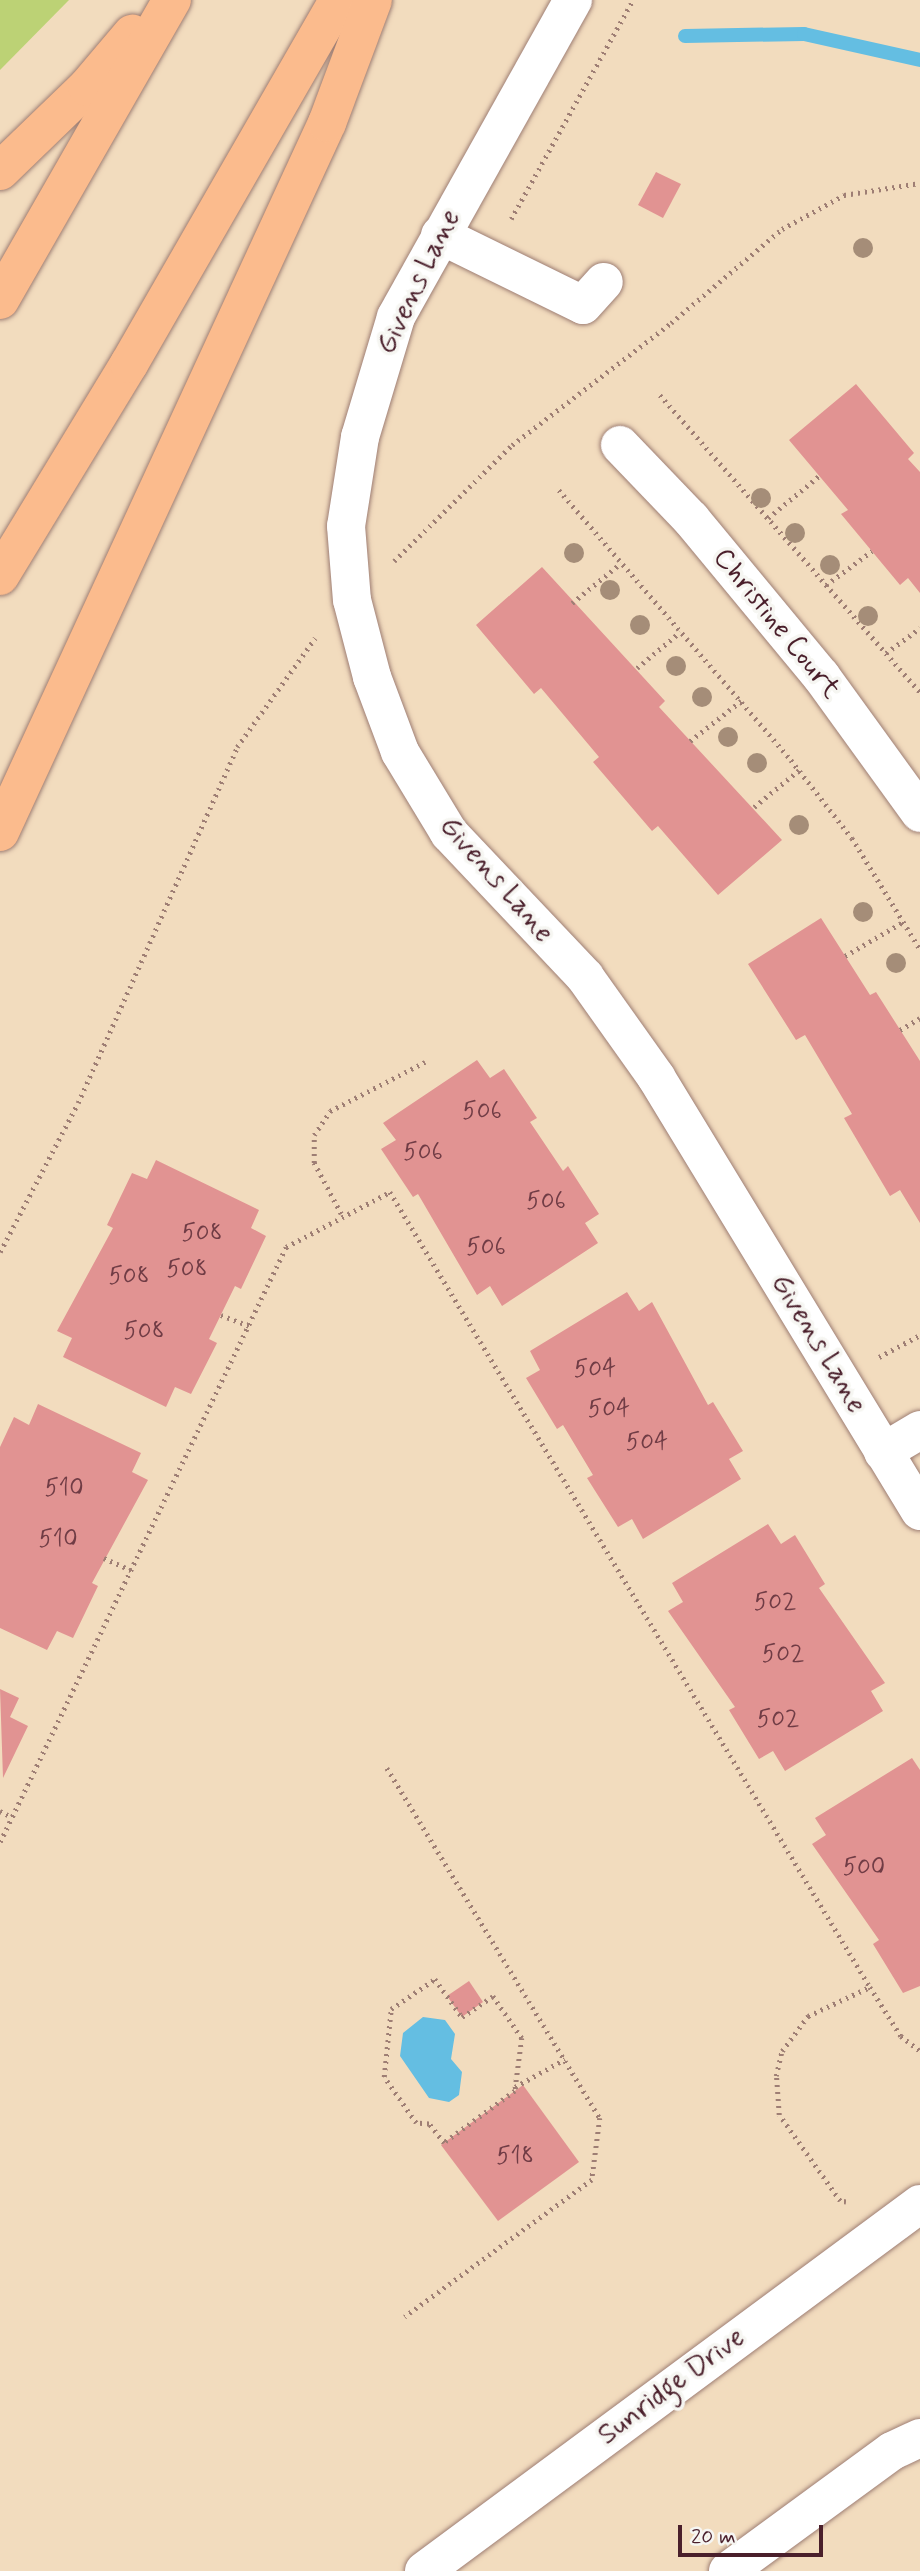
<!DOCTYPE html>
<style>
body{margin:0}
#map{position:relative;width:920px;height:2571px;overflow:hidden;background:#f2dcbe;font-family:Mynerve,sans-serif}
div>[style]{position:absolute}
.green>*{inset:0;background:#bcd275}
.water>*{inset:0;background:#64bee2}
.stream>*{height:14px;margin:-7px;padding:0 7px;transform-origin:7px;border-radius:7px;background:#64bee2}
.building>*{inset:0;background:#e19392}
.path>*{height:4.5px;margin-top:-2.25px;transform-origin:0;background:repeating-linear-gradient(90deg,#9e7e74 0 2px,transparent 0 7px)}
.roads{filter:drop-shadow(0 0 2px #9e7e74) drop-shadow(0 0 2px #9e7e74)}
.minor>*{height:38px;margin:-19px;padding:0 19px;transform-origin:19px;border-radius:19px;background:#fff}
.highway>*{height:38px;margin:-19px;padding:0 19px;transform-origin:19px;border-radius:19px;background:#fbbb8d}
.trees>*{width:20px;height:20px;margin:-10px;border-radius:50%;background:#a58d78}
span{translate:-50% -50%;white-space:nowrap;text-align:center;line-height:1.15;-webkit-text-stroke:7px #f6f6f2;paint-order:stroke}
.number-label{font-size:24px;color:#703c45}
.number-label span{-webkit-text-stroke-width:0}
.street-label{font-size:28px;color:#4a1f2b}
.scale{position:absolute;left:678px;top:2525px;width:145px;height:32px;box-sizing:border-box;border:4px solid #4a1f2b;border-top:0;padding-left:9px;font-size:21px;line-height:24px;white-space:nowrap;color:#4a1f2b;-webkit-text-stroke:5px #f6f6f2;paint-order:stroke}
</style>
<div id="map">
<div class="green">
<i style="clip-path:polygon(0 0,69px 0,0 70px)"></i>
</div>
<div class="water">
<i style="clip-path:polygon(423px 2017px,445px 2020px,455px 2034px,451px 2059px,462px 2072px,459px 2095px,449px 2102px,429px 2098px,400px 2056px,403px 2033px)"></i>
</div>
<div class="stream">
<i style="left:685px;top:36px;width:119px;rotate:-1deg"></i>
<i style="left:804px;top:34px;width:119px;rotate:12.6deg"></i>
</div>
<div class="building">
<i style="clip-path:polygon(656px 172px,681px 184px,663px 218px,638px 205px)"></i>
<i style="clip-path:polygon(856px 384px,914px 453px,908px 459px,920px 472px,920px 593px,908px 578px,900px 585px,841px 514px,848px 510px,789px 440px)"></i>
<i style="clip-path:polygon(542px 567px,665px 701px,659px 707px,782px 840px,718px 895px,658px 826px,652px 831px,593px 762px,599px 757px,541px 688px,534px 694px,476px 625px)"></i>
<i style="clip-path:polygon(821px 918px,870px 995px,876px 992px,920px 1061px,920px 1223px,900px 1190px,890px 1196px,844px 1118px,852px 1114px,805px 1035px,796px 1040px,748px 964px)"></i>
<i style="clip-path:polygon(477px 1060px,490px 1078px,504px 1069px,537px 1118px,530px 1122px,563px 1171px,568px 1166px,599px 1214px,585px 1223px,598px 1243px,502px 1306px,490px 1286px,477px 1295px,418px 1194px,413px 1197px,381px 1149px,396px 1140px,383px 1123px)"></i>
<i style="clip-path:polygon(156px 1160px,259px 1210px,251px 1228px,266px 1236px,241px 1289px,235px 1286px,209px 1339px,217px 1343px,191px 1394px,175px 1387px,166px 1407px,63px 1357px,72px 1338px,57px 1331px,113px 1228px,107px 1225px,132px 1173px,147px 1179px)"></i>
<i style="clip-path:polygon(627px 1292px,639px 1311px,652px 1302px,708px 1405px,713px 1402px,743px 1451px,729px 1459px,741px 1479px,643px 1539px,632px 1519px,618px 1527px,587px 1478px,593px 1475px,563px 1425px,557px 1429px,526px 1378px,540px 1370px,530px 1351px)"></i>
<i style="clip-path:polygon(38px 1404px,141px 1453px,132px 1472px,148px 1480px,92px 1583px,98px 1586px,73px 1638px,57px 1631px,47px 1650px,0 1628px,0 1447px,14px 1417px,29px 1425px)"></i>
<i style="clip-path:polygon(768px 1524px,781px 1544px,795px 1535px,825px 1584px,819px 1588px,885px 1683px,871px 1691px,883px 1711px,785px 1771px,773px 1751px,759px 1759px,729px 1710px,735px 1707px,668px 1611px,683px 1602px,672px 1583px)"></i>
<i style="clip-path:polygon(0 1689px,19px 1698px,10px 1717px,28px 1726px,3px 1778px)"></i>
<i style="clip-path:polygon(912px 1758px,920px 1770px,920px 1986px,903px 1993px,873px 1944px,879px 1940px,812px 1844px,826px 1835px,815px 1818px)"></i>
<i style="clip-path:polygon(469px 1981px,483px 2002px,462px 2017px,447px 1996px)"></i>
<i style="clip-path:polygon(523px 2085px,579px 2162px,498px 2221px,441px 2145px)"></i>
</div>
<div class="path">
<i style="left:511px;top:219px;width:251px;rotate:-60.9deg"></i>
<i style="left:660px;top:395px;width:395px;rotate:48.8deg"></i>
<i style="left:559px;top:490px;width:356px;rotate:49.3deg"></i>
<i style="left:791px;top:760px;width:99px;rotate:52deg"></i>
<i style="left:852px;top:838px;width:130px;rotate:58.5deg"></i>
<i style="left:768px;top:518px;width:66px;rotate:-39.5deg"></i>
<i style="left:394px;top:561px;width:165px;rotate:-44.5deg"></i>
<i style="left:512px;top:445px;width:200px;rotate:-37.5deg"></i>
<i style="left:671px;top:323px;width:145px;rotate:-40.3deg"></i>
<i style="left:782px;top:229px;width:71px;rotate:-28.7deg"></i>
<i style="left:844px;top:195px;width:77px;rotate:-9deg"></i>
<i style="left:826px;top:585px;width:57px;rotate:-36.5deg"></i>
<i style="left:572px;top:603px;width:63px;rotate:-39.2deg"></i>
<i style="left:886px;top:653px;width:42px;rotate:-36.3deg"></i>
<i style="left:637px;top:668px;width:56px;rotate:-39.9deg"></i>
<i style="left:690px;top:741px;width:65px;rotate:-38.1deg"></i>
<i style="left:754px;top:807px;width:58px;rotate:-39.4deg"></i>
<i style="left:845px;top:956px;width:67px;rotate:-30.4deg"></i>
<i style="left:900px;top:1030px;width:23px;rotate:-31deg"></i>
<i style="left:341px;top:1214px;width:58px;rotate:-117.9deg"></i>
<i style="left:314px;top:1163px;width:28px;rotate:-90deg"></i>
<i style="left:314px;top:1135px;width:29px;rotate:-56deg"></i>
<i style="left:330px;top:1111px;width:107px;rotate:-27.3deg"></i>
<i style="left:0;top:1252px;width:168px;rotate:-62.4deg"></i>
<i style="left:78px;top:1103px;width:390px;rotate:-65.9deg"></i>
<i style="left:237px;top:747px;width:134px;rotate:-54.4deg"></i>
<i style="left:221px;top:1315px;width:30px;rotate:21deg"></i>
<i style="left:879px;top:1357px;width:47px;rotate:-28.2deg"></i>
<i style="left:104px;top:1558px;width:30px;rotate:24deg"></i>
<i style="left:387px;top:1768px;width:410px;rotate:58.7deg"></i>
<i style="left:600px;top:2118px;width:63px;rotate:97.4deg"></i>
<i style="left:592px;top:2180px;width:232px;rotate:143.8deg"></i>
<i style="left:0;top:1811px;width:13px;rotate:27deg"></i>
<i style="left:0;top:1842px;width:660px;rotate:-64.33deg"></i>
<i style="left:286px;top:1247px;width:118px;rotate:-27.9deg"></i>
<i style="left:390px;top:1192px;width:929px;rotate:58.88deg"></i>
<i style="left:870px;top:1987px;width:58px;rotate:57.7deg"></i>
<i style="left:901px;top:2036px;width:24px;rotate:38deg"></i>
<i style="left:435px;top:1979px;width:47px;rotate:54.6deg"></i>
<i style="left:462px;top:2017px;width:37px;rotate:-34deg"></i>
<i style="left:493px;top:1996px;width:51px;rotate:55.4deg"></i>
<i style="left:522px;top:2038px;width:53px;rotate:97.5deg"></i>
<i style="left:515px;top:2091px;width:88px;rotate:143.8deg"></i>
<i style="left:444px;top:2143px;width:24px;rotate:-128deg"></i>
<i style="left:429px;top:2124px;width:13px;rotate:-176deg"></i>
<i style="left:416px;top:2123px;width:56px;rotate:-124.8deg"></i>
<i style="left:384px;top:2077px;width:68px;rotate:-84.1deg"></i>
<i style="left:391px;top:2009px;width:53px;rotate:-34.3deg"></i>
<i style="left:515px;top:2087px;width:57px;rotate:-29.2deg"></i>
<i style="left:846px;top:2202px;width:6px;rotate:-171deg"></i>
<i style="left:840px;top:2201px;width:105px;rotate:-125.3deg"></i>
<i style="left:779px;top:2115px;width:39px;rotate:-94deg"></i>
<i style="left:776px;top:2076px;width:26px;rotate:-77deg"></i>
<i style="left:782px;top:2051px;width:44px;rotate:-53.4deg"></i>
<i style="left:808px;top:2016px;width:68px;rotate:-25.1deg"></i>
</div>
<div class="roads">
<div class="minor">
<i style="left:573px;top:0;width:363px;rotate:119.2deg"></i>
<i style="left:396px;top:317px;width:125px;rotate:106.7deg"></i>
<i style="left:360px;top:437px;width:90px;rotate:98.9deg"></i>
<i style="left:346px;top:526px;width:74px;rotate:85.4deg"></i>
<i style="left:352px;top:600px;width:80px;rotate:75.4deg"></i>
<i style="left:372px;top:677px;width:80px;rotate:69.5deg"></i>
<i style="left:400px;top:752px;width:95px;rotate:58.8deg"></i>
<i style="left:449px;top:833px;width:198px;rotate:46.6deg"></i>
<i style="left:585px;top:977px;width:123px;rotate:54.6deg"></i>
<i style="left:656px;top:1077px;width:508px;rotate:58.69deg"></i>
<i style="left:440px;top:235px;width:159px;rotate:26.1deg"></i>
<i style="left:583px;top:305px;width:31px;rotate:-48deg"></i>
<i style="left:620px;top:445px;width:103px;rotate:46.2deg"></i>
<i style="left:691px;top:519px;width:204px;rotate:50.4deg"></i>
<i style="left:821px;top:676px;width:169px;rotate:54.1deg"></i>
<i style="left:883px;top:1452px;width:43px;rotate:-30.7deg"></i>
<i style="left:424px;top:2571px;width:617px;rotate:-36.5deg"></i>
<i style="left:728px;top:2571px;width:203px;rotate:-36.2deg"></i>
<i style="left:892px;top:2451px;width:31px;rotate:-25deg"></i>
</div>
<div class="highway">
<i style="left:0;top:171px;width:121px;rotate:-44deg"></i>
<i style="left:87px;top:87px;width:70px;rotate:-49.7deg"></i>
<i style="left:0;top:300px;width:346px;rotate:-60.2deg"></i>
<i style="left:0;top:576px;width:248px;rotate:-58.7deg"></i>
<i style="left:129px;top:364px;width:420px;rotate:-60.1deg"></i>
<i style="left:0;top:832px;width:781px;rotate:-65.24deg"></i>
<i style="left:327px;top:123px;width:131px;rotate:-69.5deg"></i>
</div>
</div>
<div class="trees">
<i style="left:863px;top:248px"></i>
<i style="left:761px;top:498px"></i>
<i style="left:795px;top:533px"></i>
<i style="left:574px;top:553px"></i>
<i style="left:830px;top:565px"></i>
<i style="left:610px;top:590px"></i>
<i style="left:868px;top:616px"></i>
<i style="left:640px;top:625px"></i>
<i style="left:676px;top:666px"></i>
<i style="left:702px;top:697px"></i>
<i style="left:728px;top:737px"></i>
<i style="left:757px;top:763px"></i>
<i style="left:799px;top:825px"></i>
<i style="left:863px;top:912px"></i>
<i style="left:896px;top:963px"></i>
</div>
<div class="number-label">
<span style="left:482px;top:1112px">506</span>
<span style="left:423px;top:1153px">506</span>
<span style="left:546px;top:1202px">506</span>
<span style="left:202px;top:1234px">508</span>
<span style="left:486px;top:1248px">506</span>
<span style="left:187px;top:1270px">508</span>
<span style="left:129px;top:1277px">508</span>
<span style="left:144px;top:1332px">508</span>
<span style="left:595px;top:1370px">504</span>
<span style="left:609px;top:1410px">504</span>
<span style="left:647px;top:1443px">504</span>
<span style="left:64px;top:1489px">510</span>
<span style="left:58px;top:1540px">510</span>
<span style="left:775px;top:1603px">502</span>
<span style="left:783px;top:1655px">502</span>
<span style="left:778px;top:1720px">502</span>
<span style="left:864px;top:1868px">500</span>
<span style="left:515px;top:2157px">518</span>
</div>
<div class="street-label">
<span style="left:419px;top:282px;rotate:-64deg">Givens Lane</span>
<span style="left:776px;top:624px;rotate:51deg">Christine Court</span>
<span style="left:496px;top:880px;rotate:49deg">Givens Lane</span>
<span style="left:818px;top:1344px;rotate:59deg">Givens Lane</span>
<span style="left:672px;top:2387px;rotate:-37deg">Sunridge Drive</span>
</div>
<div class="scale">20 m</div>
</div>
